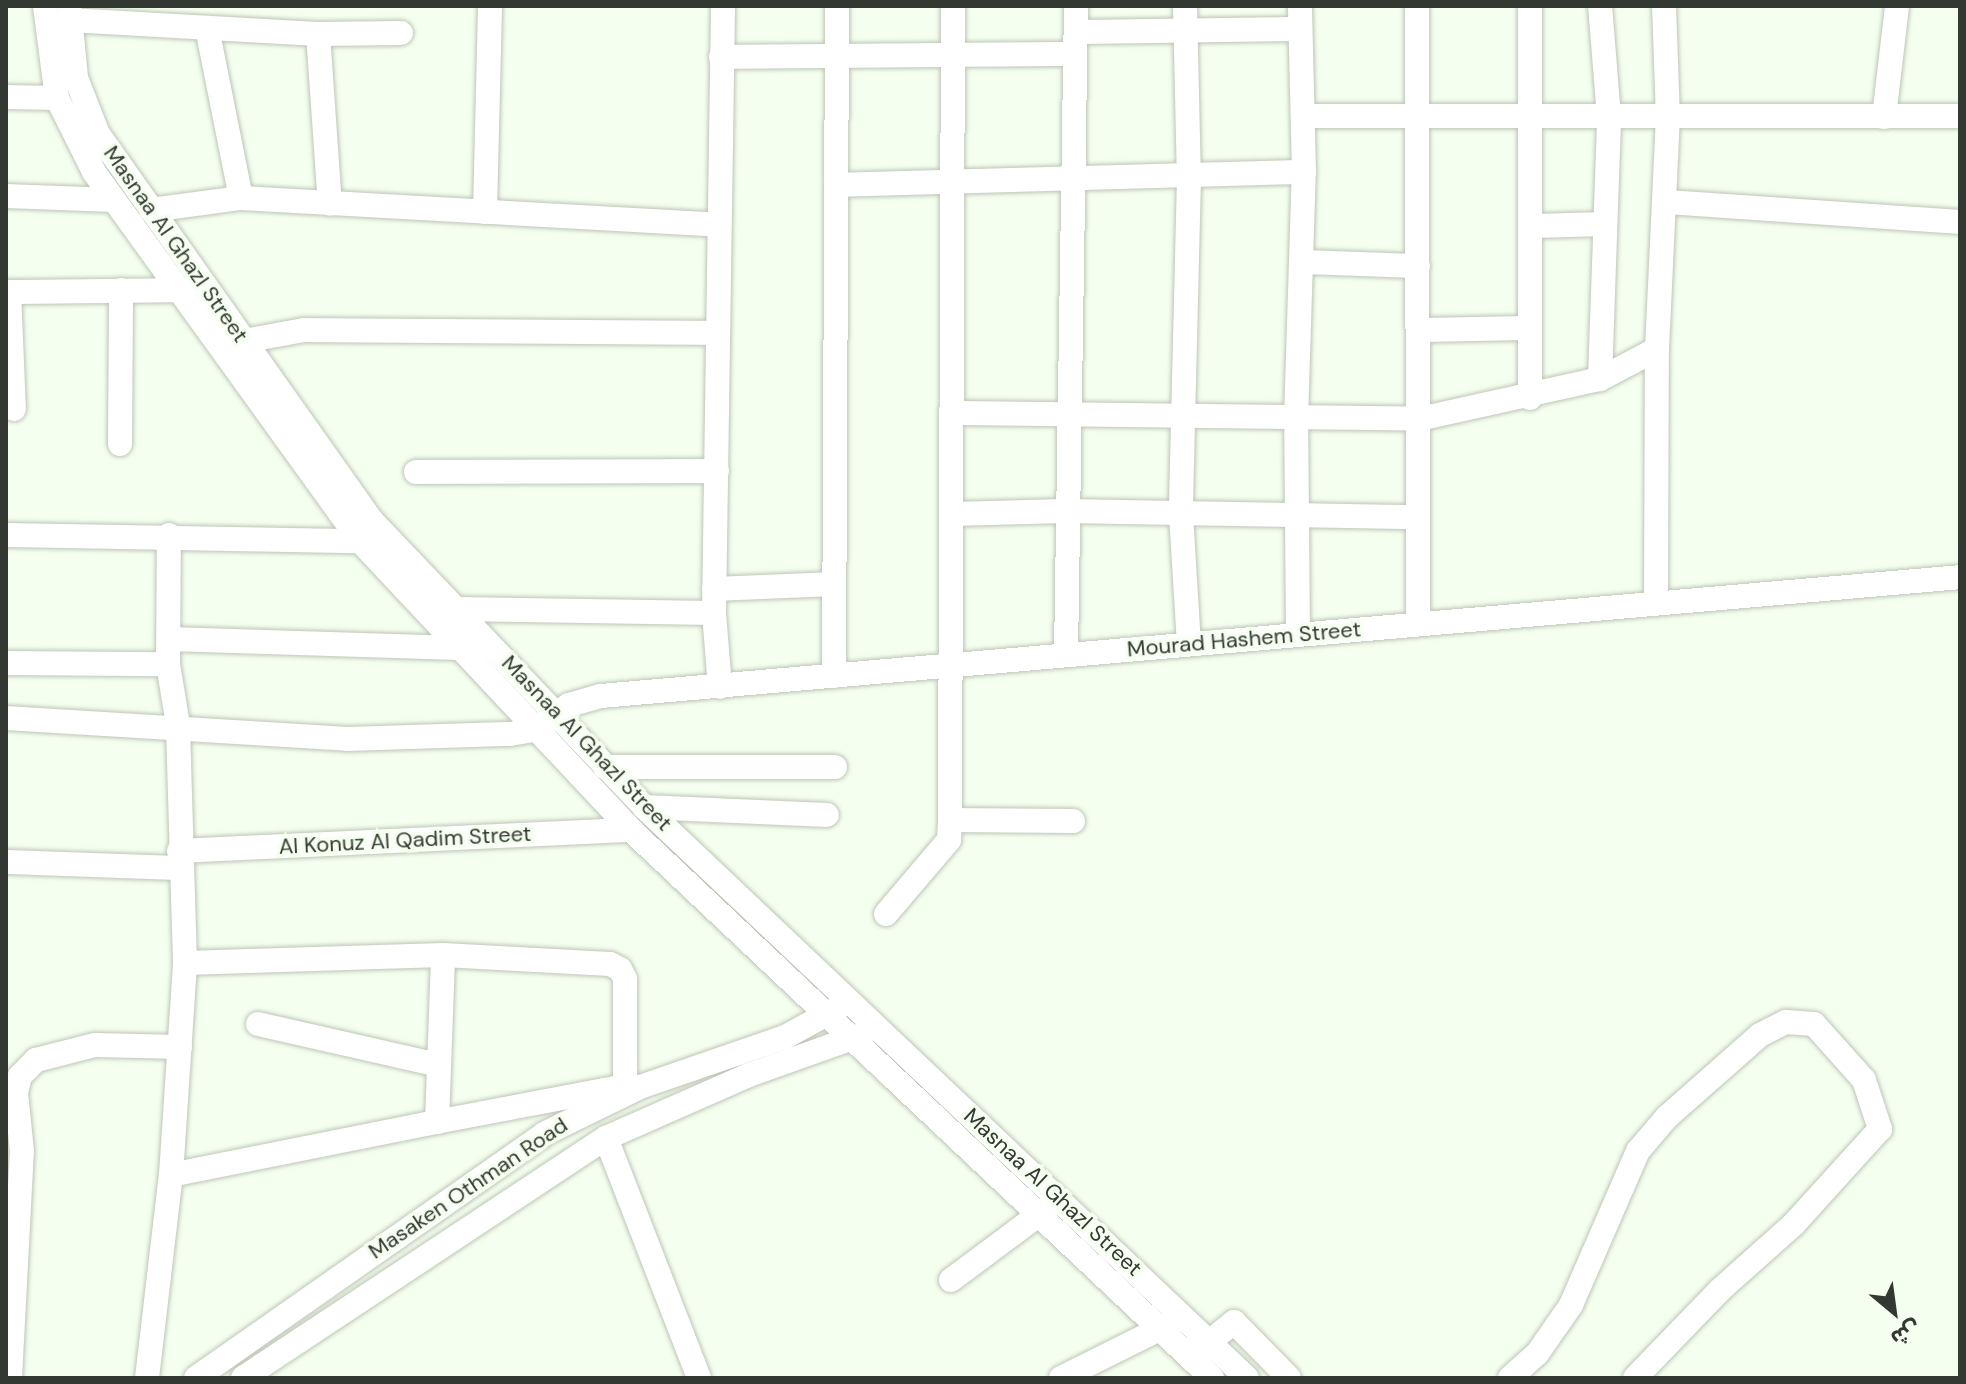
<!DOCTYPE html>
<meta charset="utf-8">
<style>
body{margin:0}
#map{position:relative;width:1966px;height:1384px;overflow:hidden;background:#f5ffef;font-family:"DM Sans","Noto Sans Arabic",sans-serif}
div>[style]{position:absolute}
.roads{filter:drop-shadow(0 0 2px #bdc6b7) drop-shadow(0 0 2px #bdc6b7)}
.minor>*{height:24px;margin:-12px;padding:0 12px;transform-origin:12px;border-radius:12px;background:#fff}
span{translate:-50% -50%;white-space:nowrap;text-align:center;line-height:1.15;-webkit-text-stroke:7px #f5ffef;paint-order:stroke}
.street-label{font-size:22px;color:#343832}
.frame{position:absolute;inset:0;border:8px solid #343832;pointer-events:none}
.north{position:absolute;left:1854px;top:1272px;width:80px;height:80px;-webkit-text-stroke:6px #f5ffef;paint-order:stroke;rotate:151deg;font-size:22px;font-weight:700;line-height:32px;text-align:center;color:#343832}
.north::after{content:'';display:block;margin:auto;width:28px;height:36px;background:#343832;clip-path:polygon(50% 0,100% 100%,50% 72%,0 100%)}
</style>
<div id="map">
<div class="roads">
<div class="minor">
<i style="left:45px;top:6px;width:93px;rotate:82.6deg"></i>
<i style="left:57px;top:98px;width:83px;rotate:63.4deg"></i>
<i style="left:94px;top:172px;width:455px;rotate:54.2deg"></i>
<i style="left:360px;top:541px;width:396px;rotate:46.8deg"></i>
<i style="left:631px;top:830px;width:799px;rotate:43.33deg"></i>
<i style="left:69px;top:6px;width:72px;rotate:84.4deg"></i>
<i style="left:76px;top:78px;width:60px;rotate:68.6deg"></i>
<i style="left:98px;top:134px;width:474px;rotate:54.7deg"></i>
<i style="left:372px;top:521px;width:395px;rotate:46.4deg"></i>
<i style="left:644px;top:807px;width:830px;rotate:43.44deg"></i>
<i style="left:1185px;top:6px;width:171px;rotate:88.7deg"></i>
<i style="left:1189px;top:177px;width:337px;rotate:91.4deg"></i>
<i style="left:1181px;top:514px;width:130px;rotate:86.5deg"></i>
<i style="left:1417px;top:6px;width:616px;rotate:89.91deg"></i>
<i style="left:69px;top:20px;width:249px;rotate:3.2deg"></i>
<i style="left:318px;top:34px;width:83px;rotate:-0.7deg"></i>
<i style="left:207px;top:28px;width:173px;rotate:78.7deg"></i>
<i style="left:1076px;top:32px;width:224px;rotate:-0.8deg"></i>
<i style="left:318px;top:34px;width:170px;rotate:86deg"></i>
<i style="left:721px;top:57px;width:354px;rotate:-0.5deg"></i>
<i style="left:6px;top:97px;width:51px;rotate:1.1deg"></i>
<i style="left:1304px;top:116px;width:656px"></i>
<i style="left:1884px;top:117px;width:112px;rotate:-83.3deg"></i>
<i style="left:836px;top:185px;width:468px;rotate:-1.6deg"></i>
<i style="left:6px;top:196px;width:107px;rotate:2.1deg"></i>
<i style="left:1667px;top:202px;width:294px;rotate:3.9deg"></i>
<i style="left:151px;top:210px;width:91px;rotate:-7.6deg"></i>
<i style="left:241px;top:198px;width:479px;rotate:3.2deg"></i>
<i style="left:485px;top:212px;width:206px;rotate:-88.6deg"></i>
<i style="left:1534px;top:226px;width:70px;rotate:-1.6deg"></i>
<i style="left:1302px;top:262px;width:116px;rotate:2deg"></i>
<i style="left:6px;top:292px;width:177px;rotate:-0.6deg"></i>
<i style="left:9px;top:292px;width:117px;rotate:87.6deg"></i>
<i style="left:1421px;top:330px;width:106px;rotate:-1.1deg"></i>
<i style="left:244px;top:341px;width:61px;rotate:-10.4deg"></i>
<i style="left:304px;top:330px;width:413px;rotate:0.4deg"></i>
<i style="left:1600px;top:379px;width:64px;rotate:-27.8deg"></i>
<i style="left:1530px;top:398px;width:392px;rotate:-90deg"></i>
<i style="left:952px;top:413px;width:467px;rotate:0.7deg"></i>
<i style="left:1419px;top:419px;width:185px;rotate:-12.5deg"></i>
<i style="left:1600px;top:379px;width:262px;rotate:-88deg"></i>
<i style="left:1609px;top:117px;width:111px;rotate:-94.6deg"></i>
<i style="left:120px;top:444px;width:154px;rotate:-89.6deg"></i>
<i style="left:416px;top:472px;width:301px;rotate:-0.2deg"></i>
<i style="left:952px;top:514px;width:113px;rotate:-1.5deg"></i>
<i style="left:1065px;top:511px;width:353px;rotate:1deg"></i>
<i style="left:6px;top:535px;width:354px;rotate:1deg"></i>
<i style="left:714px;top:589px;width:120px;rotate:-2.4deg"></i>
<i style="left:1656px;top:601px;width:252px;rotate:-89.8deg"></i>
<i style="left:1657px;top:349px;width:230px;rotate:-87.3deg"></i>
<i style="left:1668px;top:119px;width:113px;rotate:-92deg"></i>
<i style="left:456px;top:609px;width:258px;rotate:0.9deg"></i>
<i style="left:714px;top:613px;width:607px;rotate:-89.15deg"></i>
<i style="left:714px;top:613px;width:74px;rotate:85.4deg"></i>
<i style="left:1298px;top:633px;width:213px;rotate:-90.5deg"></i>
<i style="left:1296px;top:420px;width:248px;rotate:-88.2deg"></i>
<i style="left:1304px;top:172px;width:166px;rotate:-91.4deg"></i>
<i style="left:169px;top:639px;width:290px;rotate:1.8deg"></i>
<i style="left:1066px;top:655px;width:649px;rotate:-89.12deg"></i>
<i style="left:6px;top:663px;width:162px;rotate:0.4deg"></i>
<i style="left:834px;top:676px;width:670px;rotate:-89.74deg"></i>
<i style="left:6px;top:718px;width:342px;rotate:3.5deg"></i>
<i style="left:347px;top:739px;width:163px;rotate:-1.8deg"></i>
<i style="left:510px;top:734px;width:27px;rotate:-10deg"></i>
<i style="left:537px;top:729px;width:40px;rotate:-37deg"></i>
<i style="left:569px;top:705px;width:33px;rotate:-16deg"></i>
<i style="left:601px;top:696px;width:1364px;rotate:-5deg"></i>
<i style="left:605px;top:767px;width:230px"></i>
<i style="left:644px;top:807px;width:183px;rotate:2.5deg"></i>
<i style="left:950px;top:820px;width:123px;rotate:0.5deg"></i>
<i style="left:179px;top:851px;width:452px;rotate:-2.7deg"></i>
<i style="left:6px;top:862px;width:173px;rotate:2deg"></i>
<i style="left:886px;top:914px;width:97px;rotate:-49.6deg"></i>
<i style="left:949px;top:840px;width:20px;rotate:-87deg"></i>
<i style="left:950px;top:820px;width:814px;rotate:-89.79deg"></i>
<i style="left:185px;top:963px;width:258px;rotate:-1.8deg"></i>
<i style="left:443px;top:955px;width:167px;rotate:3.1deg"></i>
<i style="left:610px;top:964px;width:11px;rotate:27deg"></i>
<i style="left:620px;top:969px;width:11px;rotate:63deg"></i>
<i style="left:625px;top:979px;width:107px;rotate:90deg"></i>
<i style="left:625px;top:1086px;width:191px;rotate:169.2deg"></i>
<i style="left:258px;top:1024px;width:185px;rotate:12.8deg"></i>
<i style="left:606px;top:1138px;width:257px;rotate:68.8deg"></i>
<i style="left:171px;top:1175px;width:271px;rotate:-11.3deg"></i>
<i style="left:437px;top:1122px;width:167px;rotate:-87.9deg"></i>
<i style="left:951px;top:1280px;width:122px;rotate:-36.7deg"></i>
<i style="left:1199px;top:1350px;width:45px;rotate:-38.7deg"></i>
<i style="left:1234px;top:1322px;width:78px;rotate:45.5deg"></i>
<i style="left:10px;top:1378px;width:227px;rotate:-87deg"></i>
<i style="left:22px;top:1151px;width:58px;rotate:-95.9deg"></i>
<i style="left:16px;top:1093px;width:17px;rotate:-77deg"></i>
<i style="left:20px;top:1076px;width:23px;rotate:-45deg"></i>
<i style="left:36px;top:1060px;width:61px;rotate:-14.3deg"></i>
<i style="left:95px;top:1045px;width:85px;rotate:1.3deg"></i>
<i style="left:147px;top:1378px;width:204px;rotate:-83.3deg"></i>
<i style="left:171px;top:1175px;width:212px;rotate:-86.2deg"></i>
<i style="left:185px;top:963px;width:238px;rotate:-91.7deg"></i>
<i style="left:178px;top:725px;width:62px;rotate:-99.3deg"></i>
<i style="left:168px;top:664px;width:129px;rotate:-89.6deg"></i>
<i style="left:196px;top:1378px;width:425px;rotate:-35deg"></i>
<i style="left:544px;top:1134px;width:107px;rotate:-26.1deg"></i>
<i style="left:640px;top:1087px;width:153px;rotate:-19deg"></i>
<i style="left:785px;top:1037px;width:60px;rotate:-28.7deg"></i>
<i style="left:243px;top:1378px;width:435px;rotate:-33.5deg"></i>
<i style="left:606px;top:1138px;width:156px;rotate:-23.8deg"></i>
<i style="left:749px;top:1075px;width:122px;rotate:-19.6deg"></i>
<i style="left:1061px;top:1378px;width:124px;rotate:-26.4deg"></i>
<i style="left:1510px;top:1378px;width:36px;rotate:-42deg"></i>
<i style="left:1537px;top:1354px;width:60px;rotate:-55.2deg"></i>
<i style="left:1571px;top:1305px;width:168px;rotate:-66.5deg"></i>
<i style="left:1638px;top:1151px;width:45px;rotate:-49.5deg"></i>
<i style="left:1667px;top:1117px;width:124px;rotate:-41.4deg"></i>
<i style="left:1760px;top:1035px;width:29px;rotate:-27deg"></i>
<i style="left:1786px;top:1022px;width:28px;rotate:4deg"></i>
<i style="left:1814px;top:1024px;width:75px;rotate:48.2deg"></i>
<i style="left:1864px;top:1080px;width:52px;rotate:71.9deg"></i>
<i style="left:1880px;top:1129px;width:128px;rotate:132.2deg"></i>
<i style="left:1794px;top:1224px;width:99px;rotate:138.3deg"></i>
<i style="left:1720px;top:1290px;width:122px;rotate:134deg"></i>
</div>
</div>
<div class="street-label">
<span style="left:176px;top:244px;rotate:55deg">Masnaa Al Ghazl Street</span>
<span style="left:1244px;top:639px;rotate:-5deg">Mourad Hashem Street</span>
<span style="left:587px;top:743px;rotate:46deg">Masnaa Al Ghazl Street</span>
<span style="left:405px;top:840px;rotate:-3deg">Al Konuz Al Qadim Street</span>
<span style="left:468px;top:1188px;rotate:-34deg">Masaken Othman Road</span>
<span style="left:1053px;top:1192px;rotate:43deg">Masnaa Al Ghazl Street</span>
</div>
<div class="frame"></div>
<div class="north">ش</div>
</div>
